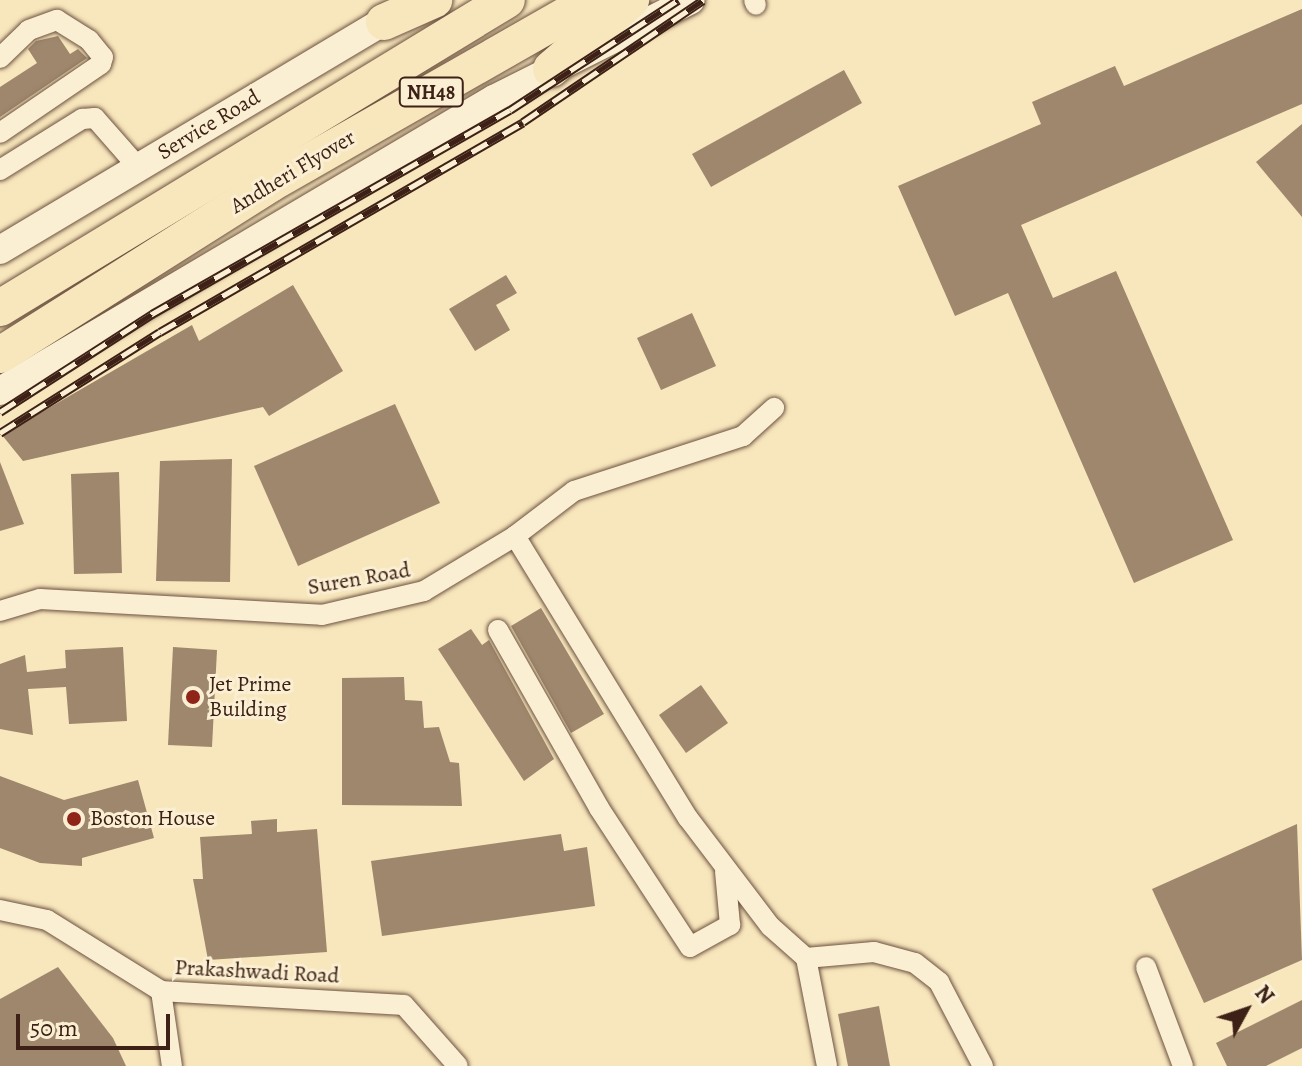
<!DOCTYPE html>
<style>
body{margin:0}
#map{position:relative;width:1302px;height:1066px;overflow:hidden;background:#f8e6bc;font-family:Alegreya,serif}
div>[style]{position:absolute}
.building>*{inset:0;background:#9e876c}
.roads{filter:drop-shadow(0 0 2px #6c5240) drop-shadow(0 0 2px #6c5240)}
.street>*{height:20px;margin:-10px;padding:0 10px;transform-origin:10px;border-radius:10px;background:#faefd3}
.secondary>*{height:28px;margin:-14px;padding:0 14px;transform-origin:14px;border-radius:14px;background:#faefd3}
.highway>*{height:36px;margin:-18px;padding:0 18px;transform-origin:18px;border-radius:18px;background:#f8e6bc}
.rail>*{height:9px;margin-top:-4.5px;transform-origin:0;background:repeating-linear-gradient(90deg,#faefd3 0 18px,#3d2116 0 36px);box-sizing:border-box;border-block:2px solid #3d2116}
.dots>*{width:22px;height:22px;translate:-50% -50%;box-sizing:border-box;border:4px solid #faefd3;border-radius:50%}
span{translate:-50% -50%;white-space:nowrap;text-align:center;line-height:1.15;-webkit-text-stroke:6px #faefd3;paint-order:stroke}
.shield-label span{padding:2px 6px;background:#faefd3;border:2px solid;border-radius:6px;-webkit-text-stroke-width:0}
.shield-label{font-size:20px;color:#3d2116;font-weight:700}
.street-label{font-size:22px;color:#3d2116}
.poi-label{font-size:22px;color:#3d2116}
.left{translate:0 -50%;text-align:left}
.north{position:absolute;left:1206px;top:970px;width:80px;height:80px;-webkit-text-stroke:6px #faefd3;paint-order:stroke;rotate:50deg;font-size:22px;font-weight:700;line-height:32px;text-align:center;color:#3d2116}
.north::after{content:'';display:block;margin:auto;width:28px;height:36px;background:#3d2116;clip-path:polygon(50% 0,100% 100%,50% 72%,0 100%)}
.scale{position:absolute;left:16px;top:1014px;width:154px;height:36px;box-sizing:border-box;border:4px solid #3d2116;border-top:0;padding-left:10px;font-size:24px;line-height:28px;white-space:nowrap;color:#3d2116;-webkit-text-stroke:6px #faefd3;paint-order:stroke}
</style>
<div id="map">
<div class="building">
<i style="clip-path:polygon(1302px 9px,1302px 104px,1021px 225px,1053px 298px,1116px 271px,1233px 540px,1134px 583px,1008px 293px,955px 316px,898px 186px,1041px 124px,1032px 102px,1115px 66px,1124px 86px)"></i>
<i style="clip-path:polygon(58px 36px,70px 54px,78px 49px,87px 58px,0 117px,0 87px,37px 63px,28px 49px,36px 41px)"></i>
<i style="clip-path:polygon(844px 70px,862px 103px,711px 187px,692px 154px)"></i>
<i style="clip-path:polygon(1302px 124px,1302px 217px,1256px 162px)"></i>
<i style="clip-path:polygon(506px 275px,517px 293px,496px 305px,510px 330px,475px 351px,449px 309px)"></i>
<i style="clip-path:polygon(293px 285px,343px 371px,269px 416px,263px 407px,23px 461px,2px 435px,192px 325px,199px 341px)"></i>
<i style="clip-path:polygon(692px 313px,716px 366px,661px 390px,637px 338px)"></i>
<i style="clip-path:polygon(395px 404px,440px 503px,298px 566px,254px 466px)"></i>
<i style="clip-path:polygon(232px 459px,230px 582px,156px 581px,160px 461px)"></i>
<i style="clip-path:polygon(0 462px,24px 524px,0 531px)"></i>
<i style="clip-path:polygon(119px 472px,122px 573px,74px 574px,71px 474px)"></i>
<i style="clip-path:polygon(541px 608px,604px 714px,571px 733px,511px 626px)"></i>
<i style="clip-path:polygon(471px 629px,482px 645px,489px 640px,554px 759px,524px 781px,438px 649px)"></i>
<i style="clip-path:polygon(123px 647px,127px 721px,69px 724px,66px 687px,28px 689px,33px 735px,0 729px,0 664px,25px 655px,27px 672px,66px 668px,65px 650px)"></i>
<i style="clip-path:polygon(173px 647px,217px 650px,212px 747px,168px 745px)"></i>
<i style="clip-path:polygon(404px 677px,405px 700px,422px 701px,424px 728px,439px 727px,450px 762px,459px 763px,462px 806px,342px 805px,342px 678px)"></i>
<i style="clip-path:polygon(701px 685px,728px 723px,686px 753px,659px 715px)"></i>
<i style="clip-path:polygon(0 776px,64px 800px,138px 780px,154px 838px,82px 858px,82px 866px,40px 863px,0 848px)"></i>
<i style="clip-path:polygon(277px 819px,277px 832px,317px 829px,327px 952px,208px 960px,193px 879px,203px 879px,200px 837px,252px 834px,251px 821px)"></i>
<i style="clip-path:polygon(1297px 824px,1302px 960px,1204px 1003px,1152px 889px)"></i>
<i style="clip-path:polygon(561px 834px,564px 851px,587px 847px,595px 906px,382px 936px,371px 861px)"></i>
<i style="clip-path:polygon(58px 967px,113px 1038px,126px 1066px,0 1066px,0 999px)"></i>
<i style="clip-path:polygon(1302px 1000px,1302px 1048px,1266px 1066px,1227px 1066px,1216px 1043px)"></i>
<i style="clip-path:polygon(879px 1006px,890px 1066px,848px 1066px,838px 1014px)"></i>
</div>
<div class="roads">
<div class="street">
<i style="left:754px;top:0;width:5px;rotate:68deg"></i>
<i style="left:0;top:58px;width:40px;rotate:-44deg"></i>
<i style="left:29px;top:30px;width:30px;rotate:-20deg"></i>
<i style="left:57px;top:20px;width:38px;rotate:32deg"></i>
<i style="left:89px;top:40px;width:22px;rotate:51deg"></i>
<i style="left:103px;top:57px;width:7px;rotate:106deg"></i>
<i style="left:101px;top:64px;width:122px;rotate:145.7deg"></i>
<i style="left:0;top:170px;width:97px;rotate:-31.9deg"></i>
<i style="left:82px;top:119px;width:13px;rotate:-4deg"></i>
<i style="left:95px;top:118px;width:65px;rotate:48.7deg"></i>
<i style="left:515px;top:536px;width:331px;rotate:58.5deg"></i>
<i style="left:688px;top:818px;width:136px;rotate:52.8deg"></i>
<i style="left:770px;top:926px;width:48px;rotate:41.6deg"></i>
<i style="left:806px;top:958px;width:110px;rotate:79deg"></i>
<i style="left:0;top:611px;width:42px;rotate:-16.7deg"></i>
<i style="left:40px;top:599px;width:282px;rotate:3.2deg"></i>
<i style="left:322px;top:615px;width:105px;rotate:-13.2deg"></i>
<i style="left:424px;top:591px;width:106px;rotate:-31.1deg"></i>
<i style="left:515px;top:536px;width:74px;rotate:-37.3deg"></i>
<i style="left:574px;top:491px;width:178px;rotate:-18deg"></i>
<i style="left:743px;top:436px;width:42px;rotate:-42.1deg"></i>
<i style="left:498px;top:630px;width:205px;rotate:60.4deg"></i>
<i style="left:599px;top:808px;width:166px;rotate:56.8deg"></i>
<i style="left:690px;top:947px;width:46px;rotate:-28.8deg"></i>
<i style="left:730px;top:925px;width:54px;rotate:-95.3deg"></i>
<i style="left:0;top:910px;width:48px;rotate:12deg"></i>
<i style="left:47px;top:920px;width:134px;rotate:31.9deg"></i>
<i style="left:161px;top:991px;width:243px;rotate:3.3deg"></i>
<i style="left:404px;top:1005px;width:81px;rotate:48.5deg"></i>
<i style="left:806px;top:958px;width:68px;rotate:-5deg"></i>
<i style="left:874px;top:952px;width:42px;rotate:15deg"></i>
<i style="left:915px;top:963px;width:31px;rotate:38deg"></i>
<i style="left:939px;top:982px;width:95px;rotate:62.4deg"></i>
<i style="left:1146px;top:967px;width:106px;rotate:69.5deg"></i>
<i style="left:161px;top:991px;width:76px;rotate:81.7deg"></i>
</div>
<div class="secondary">
<i style="left:0;top:250px;width:467px;rotate:-30.8deg"></i>
<i style="left:0;top:391px;width:574px;rotate:-30.59deg"></i>
<i style="left:494px;top:99px;width:220px;rotate:-26.7deg"></i>
</div>
<div class="highway">
<i style="left:384px;top:22px;width:55px;rotate:-23.7deg"></i>
<i style="left:551px;top:69px;width:106px;rotate:-40.8deg"></i>
<i style="left:0;top:308px;width:593px;rotate:-31.28deg"></i>
<i style="left:0;top:355px;width:320px;rotate:-32.3deg"></i>
<i style="left:270px;top:184px;width:372px;rotate:-29.7deg"></i>
</div>
</div>
<div class="rail">
<i style="left:0;top:412px;width:181px;rotate:-32.8deg"></i>
<i style="left:152px;top:314px;width:412px;rotate:-29.7deg"></i>
<i style="left:510px;top:110px;width:201px;rotate:-33.2deg"></i>
<i style="left:0;top:433px;width:189px;rotate:-32.3deg"></i>
<i style="left:160px;top:332px;width:419px;rotate:-30deg"></i>
<i style="left:523px;top:122px;width:217px;rotate:-34.1deg"></i>
</div>
<div class="dots">
<i style="left:193px;top:697px;background:#8f2418"></i>
<i style="left:74px;top:819px;background:#8f2418"></i>
</div>
<div class="shield-label">
<span style="left:431px;top:92px">NH48</span>
</div>
<div class="street-label">
<span style="left:209px;top:125px;rotate:-31deg">Service Road</span>
<span style="left:293px;top:172px;rotate:-31deg">Andheri Flyover</span>
<span style="left:359px;top:579px;rotate:-10deg">Suren Road</span>
<span style="left:257px;top:972px;rotate:3deg">Prakashwadi Road</span>
</div>
<div class="poi-label">
<span class="left" style="left:209px;top:697px">Jet Prime<br>Building</span>
<span class="left" style="left:90px;top:819px">Boston House</span>
</div>
<div class="north">N</div>
<div class="scale">50 m</div>
</div>
